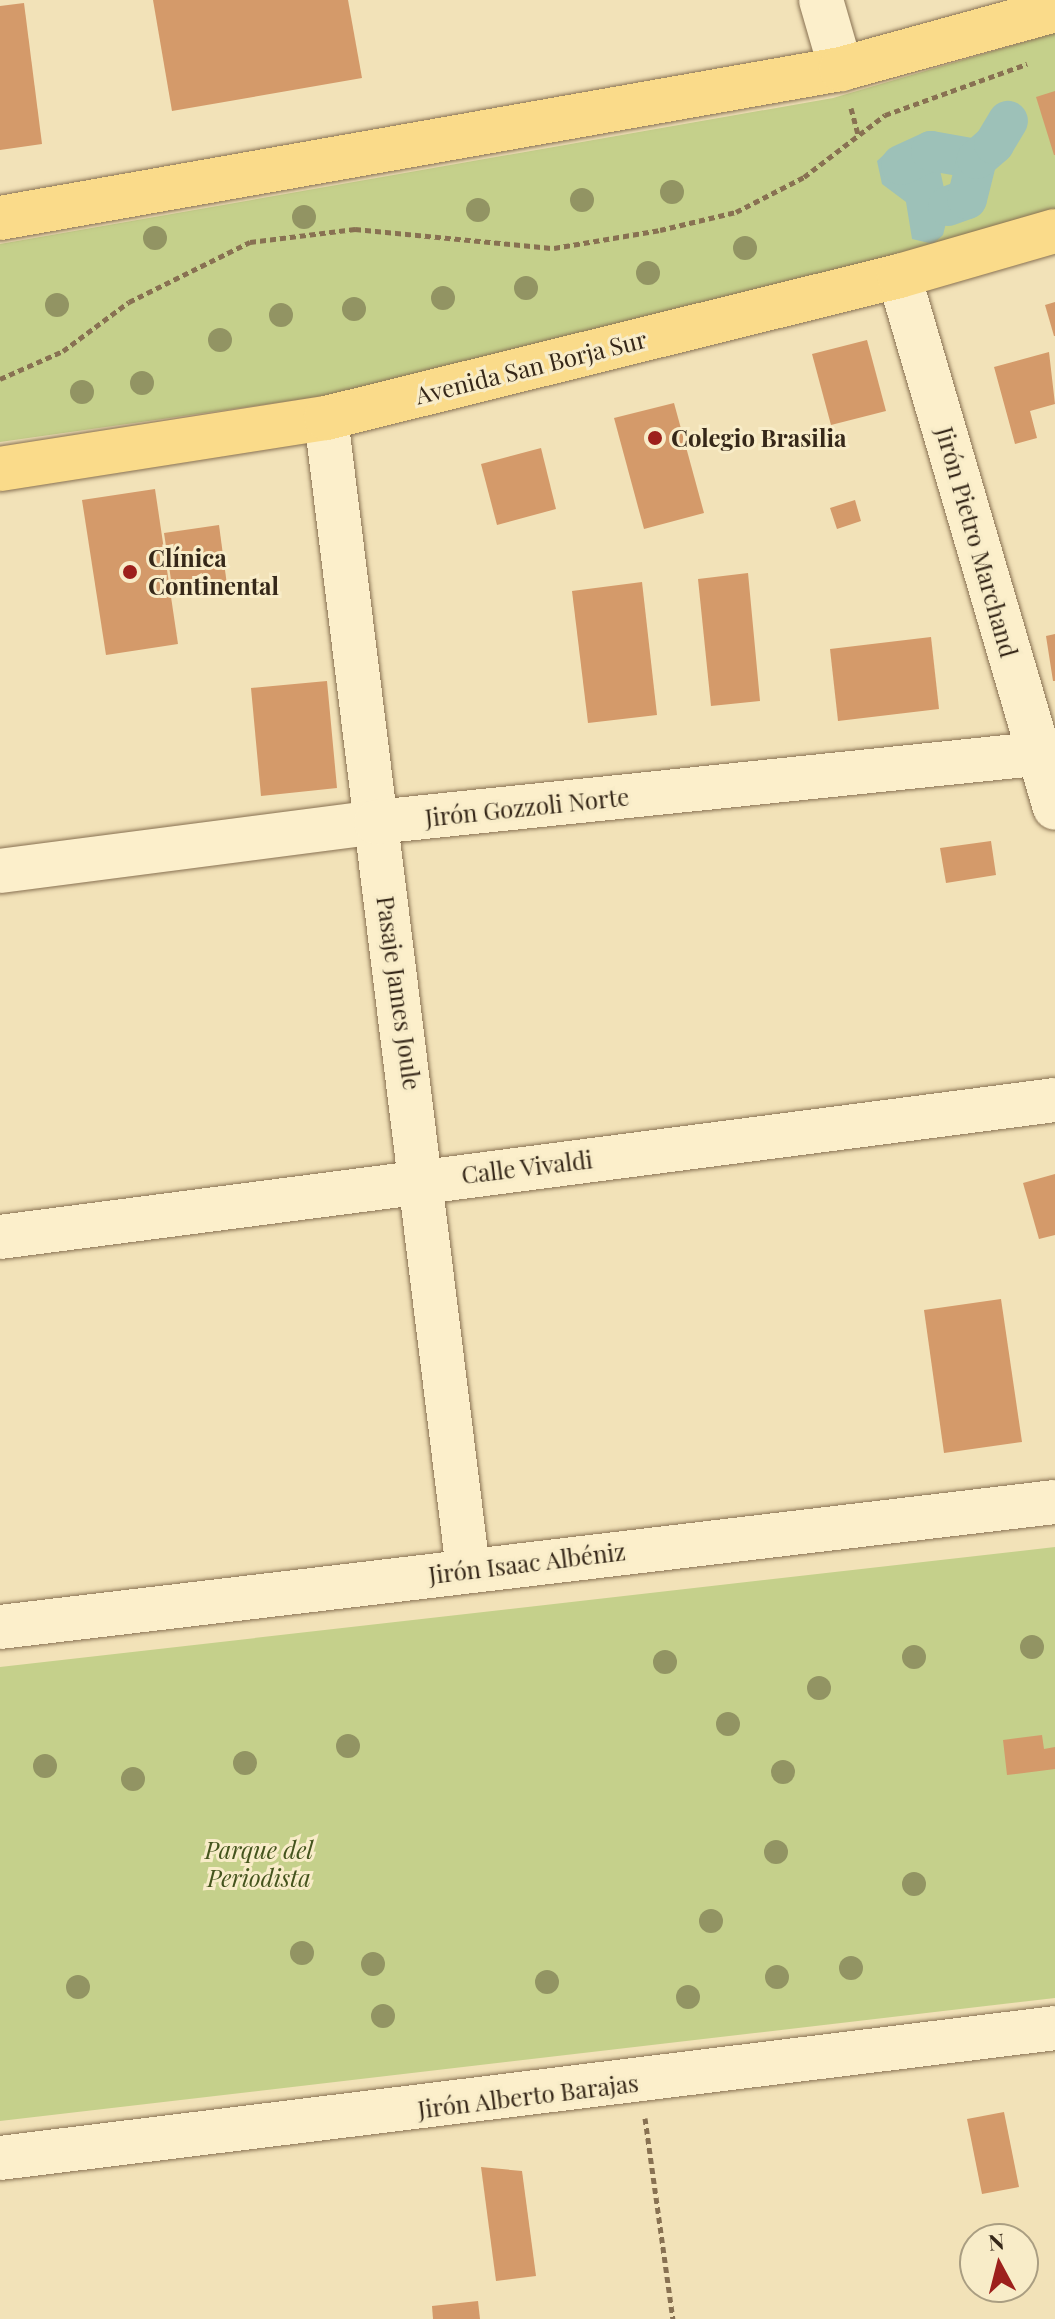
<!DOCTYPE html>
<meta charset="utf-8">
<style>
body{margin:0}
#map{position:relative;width:1055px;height:2319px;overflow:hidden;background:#f2e2b8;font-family:"Playfair Display",serif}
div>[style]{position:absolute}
.green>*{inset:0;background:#c5d08b}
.water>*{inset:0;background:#9dc1b8}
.canal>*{height:40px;margin:-20px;padding:0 20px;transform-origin:20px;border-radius:20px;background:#9dc1b8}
.building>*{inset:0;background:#d49a6a}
.path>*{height:5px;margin-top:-2.5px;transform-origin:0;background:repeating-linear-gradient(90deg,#887152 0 6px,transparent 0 10px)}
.roads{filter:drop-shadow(0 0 2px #887152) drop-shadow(0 0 2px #887152)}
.minor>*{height:44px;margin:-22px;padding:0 22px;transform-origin:22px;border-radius:22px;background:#fcefcb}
.major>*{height:44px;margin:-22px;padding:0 22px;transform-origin:22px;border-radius:22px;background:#fadb8a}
.trees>*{width:24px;height:24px;margin:-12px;border-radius:50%;background:#929463}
.dots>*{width:22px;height:22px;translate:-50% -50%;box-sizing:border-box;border:4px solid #f8ecc8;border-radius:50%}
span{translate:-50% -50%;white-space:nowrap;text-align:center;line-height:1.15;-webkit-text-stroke:6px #f8ecc8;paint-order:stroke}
.street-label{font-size:24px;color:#362819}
.poi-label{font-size:24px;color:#362819;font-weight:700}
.left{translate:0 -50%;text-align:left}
.park-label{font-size:24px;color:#44541d;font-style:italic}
.north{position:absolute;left:959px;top:2223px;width:80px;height:80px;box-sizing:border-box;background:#f8ecc8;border:2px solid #aa9e82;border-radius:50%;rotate:353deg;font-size:22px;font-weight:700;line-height:32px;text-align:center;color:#362819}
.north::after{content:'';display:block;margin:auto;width:28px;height:36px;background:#9d201c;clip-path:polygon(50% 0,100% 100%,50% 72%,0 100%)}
</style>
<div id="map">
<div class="green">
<i style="clip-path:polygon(1055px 33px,1055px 220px,331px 395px,0 442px,0 244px,833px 98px)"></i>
<i style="clip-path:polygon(1055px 1547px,1055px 1998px,0 2121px,0 1667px)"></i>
</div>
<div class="water">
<i style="clip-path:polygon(888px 151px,894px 152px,908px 172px,940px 170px,949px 211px,943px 235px,933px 244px,912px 239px,906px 202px,882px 184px,877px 161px)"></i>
</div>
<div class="canal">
<i style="left:901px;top:165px;width:33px;rotate:-25deg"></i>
<i style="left:931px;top:151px;width:47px;rotate:9.9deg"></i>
<i style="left:948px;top:206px;width:20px;rotate:-20deg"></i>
<i style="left:967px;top:199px;width:41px;rotate:-76deg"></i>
<i style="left:977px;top:159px;width:23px;rotate:-41deg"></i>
<i style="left:994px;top:144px;width:27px;rotate:-59deg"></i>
</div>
<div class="building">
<i style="clip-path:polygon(153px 0,348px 0,362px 78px,172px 111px)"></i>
<i style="clip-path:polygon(24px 3px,42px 144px,0 150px,0 6px)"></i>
<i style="clip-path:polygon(1055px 91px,1055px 155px,1054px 155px,1036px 97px)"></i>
<i style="clip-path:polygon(1055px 302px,1055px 336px,1054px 336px,1045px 305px)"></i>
<i style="clip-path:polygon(867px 340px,886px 411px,831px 425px,812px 354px)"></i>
<i style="clip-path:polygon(1049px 352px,1055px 404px,1030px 411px,1037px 438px,1015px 444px,994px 367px)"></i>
<i style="clip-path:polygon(674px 403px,704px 513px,644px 529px,614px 418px)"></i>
<i style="clip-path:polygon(541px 448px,556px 509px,497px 525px,481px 464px)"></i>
<i style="clip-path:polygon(155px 489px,178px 644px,106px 655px,82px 500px)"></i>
<i style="clip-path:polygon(855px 500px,861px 521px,837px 529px,830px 508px)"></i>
<i style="clip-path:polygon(219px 525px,227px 585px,173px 593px,164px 533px)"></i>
<i style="clip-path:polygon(748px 573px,760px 701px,711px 706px,698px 579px)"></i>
<i style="clip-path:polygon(642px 582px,657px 715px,588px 723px,572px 591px)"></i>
<i style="clip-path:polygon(1055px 634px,1055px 681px,1053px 681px,1046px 636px)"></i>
<i style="clip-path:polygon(931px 637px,939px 709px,838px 721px,830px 649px)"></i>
<i style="clip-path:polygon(327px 681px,337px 788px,261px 796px,251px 688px)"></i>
<i style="clip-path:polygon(991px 841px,996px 875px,946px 883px,940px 848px)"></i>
<i style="clip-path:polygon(1055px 1174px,1055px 1235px,1039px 1239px,1023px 1183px)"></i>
<i style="clip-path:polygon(1001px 1299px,1022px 1442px,944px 1453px,924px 1310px)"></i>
<i style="clip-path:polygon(1042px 1735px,1044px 1749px,1055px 1747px,1055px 1769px,1007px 1775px,1003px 1740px)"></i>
<i style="clip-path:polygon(1004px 2112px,1019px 2187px,982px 2194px,967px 2119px)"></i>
<i style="clip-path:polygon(481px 2167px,522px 2171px,536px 2276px,496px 2281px)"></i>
<i style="clip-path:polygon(478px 2301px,480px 2319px,433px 2319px,432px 2306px)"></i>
</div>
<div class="path">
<i style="left:851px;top:108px;width:27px;rotate:75deg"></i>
<i style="left:0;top:379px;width:69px;rotate:-24deg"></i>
<i style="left:63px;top:351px;width:82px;rotate:-36.6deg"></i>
<i style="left:129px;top:302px;width:135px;rotate:-26.4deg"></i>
<i style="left:250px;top:242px;width:106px;rotate:-7.1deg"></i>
<i style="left:355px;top:229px;width:200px;rotate:5.5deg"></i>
<i style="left:554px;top:248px;width:108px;rotate:-9.6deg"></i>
<i style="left:660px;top:230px;width:78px;rotate:-13.3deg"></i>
<i style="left:736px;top:212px;width:76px;rotate:-27.2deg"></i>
<i style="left:804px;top:177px;width:102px;rotate:-37.4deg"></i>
<i style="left:885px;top:115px;width:151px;rotate:-19.8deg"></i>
<i style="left:645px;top:2118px;width:203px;rotate:82.1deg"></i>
</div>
<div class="roads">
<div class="minor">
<i style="left:821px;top:0;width:72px;rotate:73.8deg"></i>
<i style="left:899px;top:276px;width:554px;rotate:73.66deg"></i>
<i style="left:326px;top:418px;width:1160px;rotate:82.97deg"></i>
<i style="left:0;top:871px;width:379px;rotate:-7.4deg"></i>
<i style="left:376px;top:822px;width:683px;rotate:-5.89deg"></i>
<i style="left:0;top:1237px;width:1064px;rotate:-7.4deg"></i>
<i style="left:0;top:1627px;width:1062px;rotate:-6.76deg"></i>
<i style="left:0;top:2158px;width:1063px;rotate:-7.02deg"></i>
</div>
<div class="major">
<i style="left:0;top:218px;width:854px;rotate:-10.05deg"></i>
<i style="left:841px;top:69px;width:222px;rotate:-15.4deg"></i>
<i style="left:0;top:469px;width:330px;rotate:-8.9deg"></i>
<i style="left:326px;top:418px;width:590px;rotate:-13.92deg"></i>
<i style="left:899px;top:276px;width:162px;rotate:-16.1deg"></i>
</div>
</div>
<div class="trees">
<i style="left:672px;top:192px"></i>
<i style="left:582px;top:200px"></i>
<i style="left:478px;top:210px"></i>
<i style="left:304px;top:217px"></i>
<i style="left:155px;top:238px"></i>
<i style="left:745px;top:248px"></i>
<i style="left:648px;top:273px"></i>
<i style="left:526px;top:288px"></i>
<i style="left:443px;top:298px"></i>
<i style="left:57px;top:305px"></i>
<i style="left:354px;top:309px"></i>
<i style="left:281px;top:315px"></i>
<i style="left:220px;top:340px"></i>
<i style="left:142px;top:383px"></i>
<i style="left:82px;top:392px"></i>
<i style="left:1032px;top:1647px"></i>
<i style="left:914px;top:1657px"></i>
<i style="left:665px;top:1662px"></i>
<i style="left:819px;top:1688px"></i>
<i style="left:728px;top:1724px"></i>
<i style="left:348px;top:1746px"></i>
<i style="left:245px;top:1763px"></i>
<i style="left:45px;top:1766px"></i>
<i style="left:783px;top:1772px"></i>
<i style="left:133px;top:1779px"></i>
<i style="left:776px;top:1852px"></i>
<i style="left:914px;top:1884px"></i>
<i style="left:711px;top:1921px"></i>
<i style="left:302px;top:1953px"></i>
<i style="left:373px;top:1964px"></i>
<i style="left:851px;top:1968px"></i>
<i style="left:777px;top:1977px"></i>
<i style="left:547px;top:1982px"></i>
<i style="left:78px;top:1987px"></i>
<i style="left:688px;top:1997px"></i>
<i style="left:383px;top:2016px"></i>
</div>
<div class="dots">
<i style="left:655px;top:438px;background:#9d201c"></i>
<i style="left:130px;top:572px;background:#9d201c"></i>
</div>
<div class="street-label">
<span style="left:531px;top:367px;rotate:-14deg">Avenida San Borja Sur</span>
<span style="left:977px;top:542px;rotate:74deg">Jirón Pietro Marchand</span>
<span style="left:527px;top:807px;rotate:-6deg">Jirón Gozzoli Norte</span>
<span style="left:399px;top:993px;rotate:82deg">Pasaje James Joule</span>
<span style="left:527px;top:1167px;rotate:-7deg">Calle Vivaldi</span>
<span style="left:527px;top:1563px;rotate:-7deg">Jirón Isaac Albéniz</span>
<span style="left:528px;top:2096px;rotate:-7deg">Jirón Alberto Barajas</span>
</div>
<div class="poi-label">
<span class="left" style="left:671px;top:438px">Colegio Brasilia</span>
<span class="left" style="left:148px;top:572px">Clínica<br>Continental</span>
</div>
<div class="park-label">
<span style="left:259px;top:1864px">Parque del<br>Periodista</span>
</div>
<div class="north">N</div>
</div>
